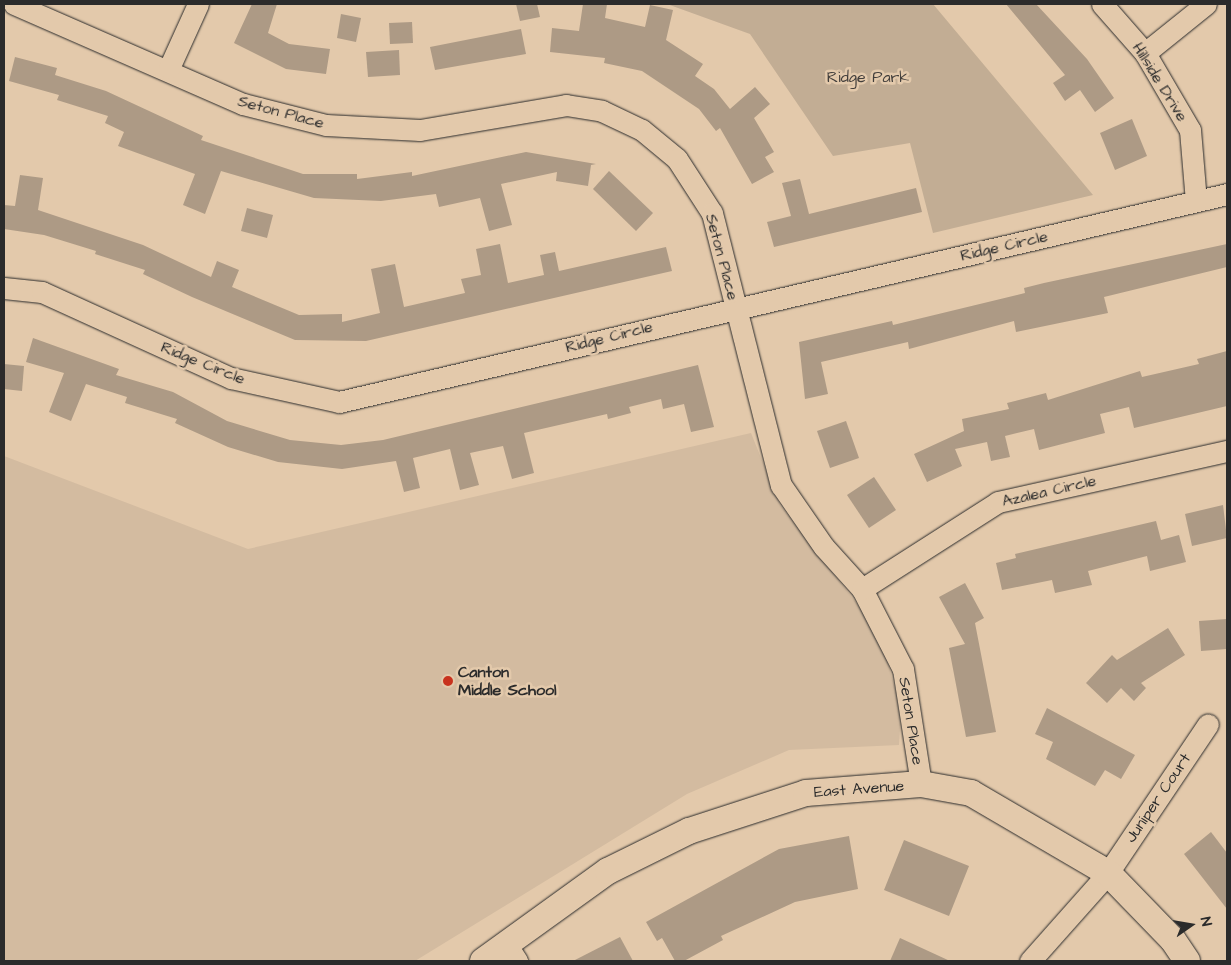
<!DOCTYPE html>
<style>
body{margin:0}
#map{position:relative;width:1231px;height:965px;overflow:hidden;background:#e3c9ab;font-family:"Architects Daughter",sans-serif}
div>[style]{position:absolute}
.built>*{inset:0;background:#d3bba0}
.green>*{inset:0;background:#c2ad94}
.building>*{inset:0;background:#ad9a85}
.roads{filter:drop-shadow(0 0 1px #2b2b2b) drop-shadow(0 0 1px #2b2b2b)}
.minor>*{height:21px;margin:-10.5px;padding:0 10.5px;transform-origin:10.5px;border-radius:10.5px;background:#e3c9ab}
.tertiary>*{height:26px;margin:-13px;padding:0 13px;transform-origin:13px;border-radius:13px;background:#e3c9ab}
.dots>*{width:14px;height:14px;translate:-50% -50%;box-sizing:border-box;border:2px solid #e3c9ab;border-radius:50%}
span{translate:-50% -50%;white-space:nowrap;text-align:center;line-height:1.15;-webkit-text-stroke:5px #e3c9ab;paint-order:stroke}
.park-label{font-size:16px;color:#423e3b}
.street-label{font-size:16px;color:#2b2b2b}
.poi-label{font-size:16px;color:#2b2b2b;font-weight:700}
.left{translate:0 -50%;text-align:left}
.frame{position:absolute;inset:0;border:5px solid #2b2b2b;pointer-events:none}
.north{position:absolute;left:1166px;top:900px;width:50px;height:50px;-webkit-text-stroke:4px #e3c9ab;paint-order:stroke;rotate:77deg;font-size:14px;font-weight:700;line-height:20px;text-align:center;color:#2b2b2b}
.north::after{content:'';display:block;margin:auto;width:18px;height:22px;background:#2b2b2b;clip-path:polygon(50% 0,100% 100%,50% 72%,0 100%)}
</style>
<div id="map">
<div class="built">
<i style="clip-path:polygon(751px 433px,780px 505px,861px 609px,885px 652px,901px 711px,899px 745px,789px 750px,687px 794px,415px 961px,4px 961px,4px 456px,248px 549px)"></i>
</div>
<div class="green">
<i style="clip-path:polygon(667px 4px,933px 4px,1093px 195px,933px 233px,910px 143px,833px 156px,750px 34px)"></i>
</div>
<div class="building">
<i style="clip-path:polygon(252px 4px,277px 4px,268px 33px,289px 44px,330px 49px,326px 74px,286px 69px,234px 43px)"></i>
<i style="clip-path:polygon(516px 4px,537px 4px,540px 17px,520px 21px)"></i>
<i style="clip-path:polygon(583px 4px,607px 4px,605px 18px,645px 27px,650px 5px,673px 10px,666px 40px,703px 64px,695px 76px,714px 89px,730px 109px,755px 87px,770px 104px,754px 118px,774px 152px,765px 157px,774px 172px,752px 184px,720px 128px,716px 131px,699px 109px,642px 71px,604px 63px,605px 58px,550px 52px,552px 28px,579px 31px)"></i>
<i style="clip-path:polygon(1006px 4px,1036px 4px,1087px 59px,1114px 98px,1095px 112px,1080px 90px,1065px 101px,1053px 83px,1065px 75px)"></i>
<i style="clip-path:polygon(341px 14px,361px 18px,356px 42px,337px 38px)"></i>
<i style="clip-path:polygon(412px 22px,413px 43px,390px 44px,389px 23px)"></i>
<i style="clip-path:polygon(521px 29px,526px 54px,435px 70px,430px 47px)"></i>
<i style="clip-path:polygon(399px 50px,400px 75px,368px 77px,366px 52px)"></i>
<i style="clip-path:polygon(15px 57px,57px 68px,55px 75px,106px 91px,203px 136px,201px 140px,303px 174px,357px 174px,357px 179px,412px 172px,412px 176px,526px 152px,596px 164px,591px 165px,588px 186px,556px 181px,557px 172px,501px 184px,512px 225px,489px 231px,480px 198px,439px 207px,436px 194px,381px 201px,314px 198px,221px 171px,205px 214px,183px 205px,195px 174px,118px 146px,124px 132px,105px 123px,108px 116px,57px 100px,59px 95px,9px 81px)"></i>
<i style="clip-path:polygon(1132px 119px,1147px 156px,1115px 170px,1100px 133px)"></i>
<i style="clip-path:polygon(609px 171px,653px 213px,636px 231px,593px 189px)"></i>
<i style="clip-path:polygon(20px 175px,43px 178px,38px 210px,143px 245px,211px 277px,217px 261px,239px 270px,232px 287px,299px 315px,342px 314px,342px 322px,380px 313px,371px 269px,395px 264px,404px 307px,465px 293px,461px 279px,481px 275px,476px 249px,500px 244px,508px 283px,544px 275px,540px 255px,555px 252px,559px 271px,666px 247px,672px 271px,366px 341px,295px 340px,192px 297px,143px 274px,145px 270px,95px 254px,96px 251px,44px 235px,4px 229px,4px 205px,15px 206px)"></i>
<i style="clip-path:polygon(800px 179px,809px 214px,916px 188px,922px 212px,774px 247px,767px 222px,791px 216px,782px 183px)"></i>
<i style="clip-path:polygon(247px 208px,273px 215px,267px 238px,241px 231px)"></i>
<i style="clip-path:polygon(1227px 244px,1227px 267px,1104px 297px,1108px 313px,1016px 332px,1014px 321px,909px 349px,908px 342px,821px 362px,828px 394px,805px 399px,799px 342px,892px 321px,893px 325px,1025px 293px,1024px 288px,1044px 283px)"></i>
<i style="clip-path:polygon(33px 338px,119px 369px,116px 375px,173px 392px,227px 421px,290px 440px,341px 445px,383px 440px,698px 365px,714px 427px,691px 432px,684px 404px,663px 409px,661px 399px,629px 407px,631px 413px,608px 419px,607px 414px,524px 433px,534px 473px,512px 479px,503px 446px,470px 453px,479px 485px,460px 490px,450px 449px,413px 458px,420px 488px,404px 492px,396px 461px,342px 469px,278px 462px,228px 447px,175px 423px,177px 419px,125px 403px,127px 397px,86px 384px,71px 421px,49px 412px,64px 373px,26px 362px)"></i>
<i style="clip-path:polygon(1227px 351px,1227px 406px,1134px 428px,1129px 407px,1100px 414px,1105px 433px,1039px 450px,1034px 429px,1005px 436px,1010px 457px,991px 461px,987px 442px,955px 449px,962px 466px,927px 482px,914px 454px,964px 431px,962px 419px,1009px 409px,1007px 403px,1046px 393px,1048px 400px,1140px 371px,1142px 377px,1199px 364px,1197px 359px)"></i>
<i style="clip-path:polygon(4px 364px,24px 366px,22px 391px,4px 389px)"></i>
<i style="clip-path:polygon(846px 421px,859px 458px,830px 468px,817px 431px)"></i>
<i style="clip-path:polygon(874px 477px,896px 510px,869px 528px,847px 495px)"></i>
<i style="clip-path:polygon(1223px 505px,1227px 538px,1192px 546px,1185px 514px)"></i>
<i style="clip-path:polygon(1156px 521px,1161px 540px,1179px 535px,1186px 562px,1150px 571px,1147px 556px,1088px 571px,1092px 585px,1055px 593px,1052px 580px,1002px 590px,996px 563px,1016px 558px,1015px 554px)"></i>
<i style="clip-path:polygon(965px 583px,984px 618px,975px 623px,996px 732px,966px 737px,949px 648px,965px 644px,939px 597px)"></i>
<i style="clip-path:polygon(1227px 619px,1227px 649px,1201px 651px,1199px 621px)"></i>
<i style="clip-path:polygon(1168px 628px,1185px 655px,1141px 683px,1146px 688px,1134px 701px,1121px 688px,1107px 703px,1086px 683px,1112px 655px,1117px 660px)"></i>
<i style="clip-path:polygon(1047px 708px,1135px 755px,1121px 779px,1105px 770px,1095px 786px,1046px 759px,1053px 742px,1035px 734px)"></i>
<i style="clip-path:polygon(1211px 832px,1227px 853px,1227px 909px,1184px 854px)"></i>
<i style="clip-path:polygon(849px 836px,858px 889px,795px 902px,721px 936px,723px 940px,684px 961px,675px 961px,662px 938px,657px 941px,646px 922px,779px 849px)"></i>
<i style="clip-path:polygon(904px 840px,969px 866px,949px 916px,884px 890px)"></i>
<i style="clip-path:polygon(620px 937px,633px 961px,573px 961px)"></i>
<i style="clip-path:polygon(900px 938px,950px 961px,890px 961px)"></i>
</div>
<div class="roads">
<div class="minor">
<i style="left:14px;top:4px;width:250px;rotate:23.6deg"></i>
<i style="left:243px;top:104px;width:86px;rotate:14.2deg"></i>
<i style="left:326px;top:125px;width:94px;rotate:3deg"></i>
<i style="left:420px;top:130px;width:148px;rotate:-9.7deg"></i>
<i style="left:566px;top:105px;width:36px;rotate:9deg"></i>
<i style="left:602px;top:111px;width:44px;rotate:25.4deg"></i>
<i style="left:642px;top:130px;width:45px;rotate:39.6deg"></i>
<i style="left:677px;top:159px;width:64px;rotate:57.1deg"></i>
<i style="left:712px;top:213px;width:281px;rotate:75.8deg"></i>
<i style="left:781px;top:485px;width:75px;rotate:55.3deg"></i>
<i style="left:824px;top:547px;width:57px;rotate:47.9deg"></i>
<i style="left:862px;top:589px;width:90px;rotate:62.9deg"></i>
<i style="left:903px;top:669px;width:116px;rotate:81.1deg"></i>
<i style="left:1102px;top:4px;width:65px;rotate:48.7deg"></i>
<i style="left:1145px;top:53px;width:89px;rotate:59.7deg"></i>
<i style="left:1190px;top:130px;width:71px;rotate:85.2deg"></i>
<i style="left:1145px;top:53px;width:78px;rotate:-38.8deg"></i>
<i style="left:169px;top:68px;width:70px;rotate:-65.6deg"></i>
<i style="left:4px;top:288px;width:38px;rotate:6deg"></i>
<i style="left:42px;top:292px;width:208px;rotate:24.5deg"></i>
<i style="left:231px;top:378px;width:111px;rotate:12.5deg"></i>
<i style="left:339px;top:402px;width:912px;rotate:-13.18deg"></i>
<i style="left:862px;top:589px;width:161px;rotate:-32.6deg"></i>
<i style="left:998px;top:502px;width:235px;rotate:-12.6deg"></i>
<i style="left:508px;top:947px;width:17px;rotate:57deg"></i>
<i style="left:1030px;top:961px;width:118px;rotate:-48.4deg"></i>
<i style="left:1108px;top:873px;width:179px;rotate:-56.1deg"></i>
</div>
<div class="tertiary">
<i style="left:483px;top:961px;width:154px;rotate:-35.8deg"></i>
<i style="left:608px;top:871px;width:90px;rotate:-26.3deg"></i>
<i style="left:689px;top:831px;width:123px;rotate:-18deg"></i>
<i style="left:806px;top:793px;width:115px;rotate:-4.5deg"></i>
<i style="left:921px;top:784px;width:51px;rotate:10.2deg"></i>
<i style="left:971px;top:793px;width:159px;rotate:30.3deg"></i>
<i style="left:1108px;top:873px;width:93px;rotate:45.9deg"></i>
<i style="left:1173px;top:940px;width:25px;rotate:56deg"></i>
</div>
</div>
<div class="dots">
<i style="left:448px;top:681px;background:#c8321e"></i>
</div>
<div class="park-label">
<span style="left:868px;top:77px">Ridge Park</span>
</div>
<div class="street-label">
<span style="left:1160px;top:82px;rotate:58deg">Hillside Drive</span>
<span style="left:281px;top:112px;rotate:15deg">Seton Place</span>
<span style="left:1004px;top:246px;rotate:-13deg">Ridge Circle</span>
<span style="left:722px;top:257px;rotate:75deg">Seton Place</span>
<span style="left:609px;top:337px;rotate:-14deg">Ridge Circle</span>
<span style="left:203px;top:363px;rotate:22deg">Ridge Circle</span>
<span style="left:1049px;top:491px;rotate:-13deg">Azalea Circle</span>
<span style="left:911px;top:721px;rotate:81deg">Seton Place</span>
<span style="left:859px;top:789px;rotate:-4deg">East Avenue</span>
<span style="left:1158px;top:798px;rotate:-56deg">Juniper Court</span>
</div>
<div class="poi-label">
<span class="left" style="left:458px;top:681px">Canton<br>Middle School</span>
</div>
<div class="frame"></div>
<div class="north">N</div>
</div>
